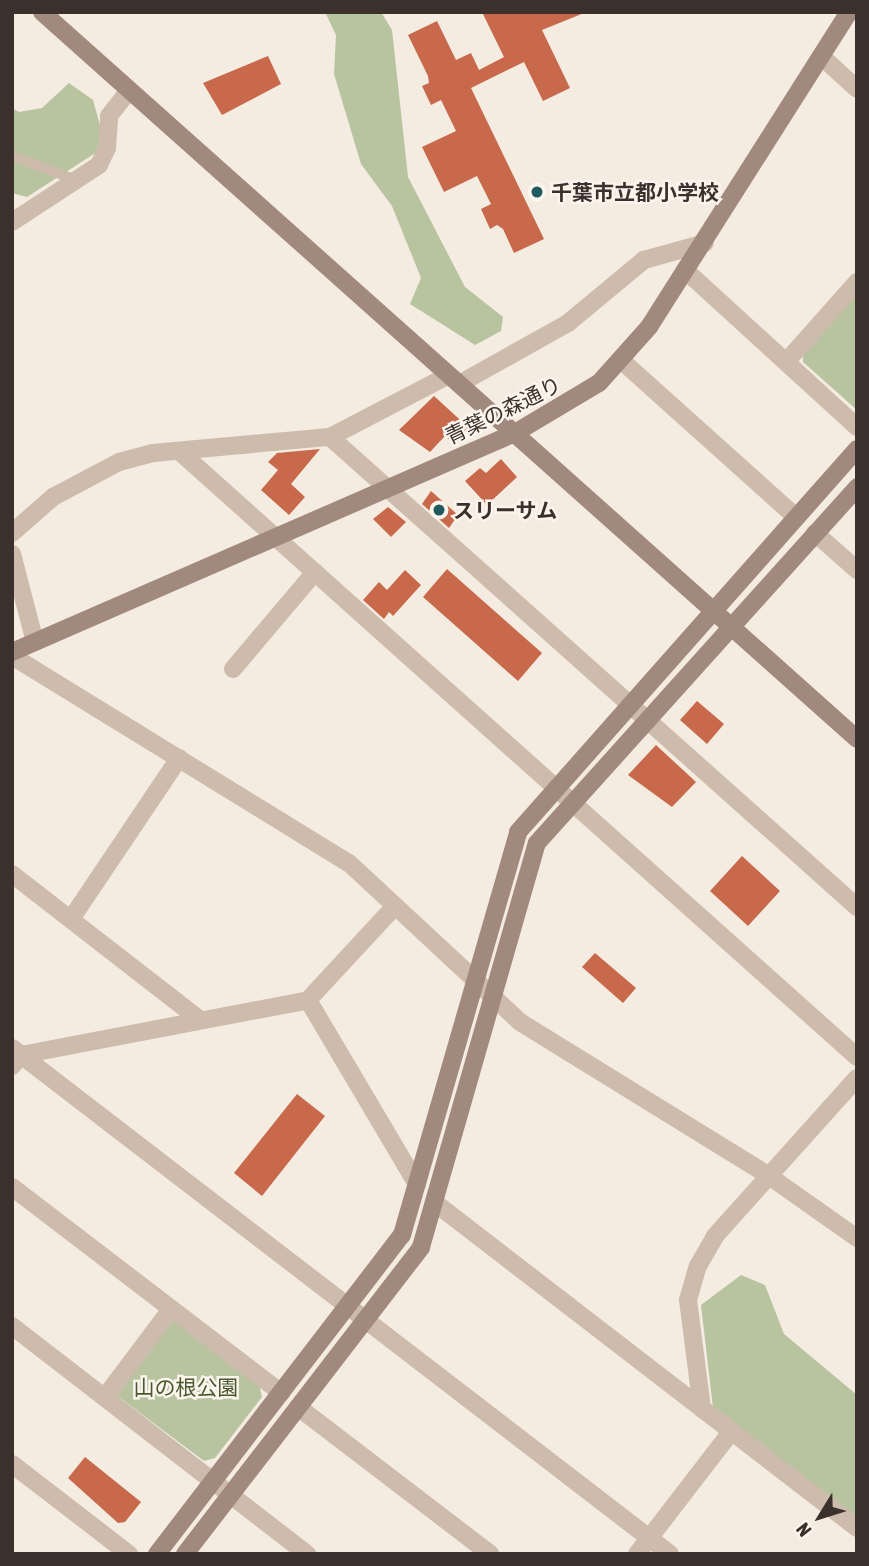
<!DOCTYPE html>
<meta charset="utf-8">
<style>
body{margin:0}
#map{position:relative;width:869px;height:1566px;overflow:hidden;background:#f4ebe1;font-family:"Asap Condensed","Noto Sans JP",sans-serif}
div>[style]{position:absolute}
.green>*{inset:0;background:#b8c4a0}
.building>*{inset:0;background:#c8694b}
.lane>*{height:10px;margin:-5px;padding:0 5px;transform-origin:5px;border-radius:5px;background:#cdbbac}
.street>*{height:18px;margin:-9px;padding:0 9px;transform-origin:9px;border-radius:9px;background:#cdbbac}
.secondary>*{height:18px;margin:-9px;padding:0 9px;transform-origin:9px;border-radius:9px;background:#a18a7d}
.dots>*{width:19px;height:19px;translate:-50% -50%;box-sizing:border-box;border:4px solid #fbf5ee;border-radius:50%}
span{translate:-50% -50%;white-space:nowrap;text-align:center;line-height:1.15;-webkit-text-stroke:5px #fbf5ee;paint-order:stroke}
.poi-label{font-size:21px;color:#3b302b;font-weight:700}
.left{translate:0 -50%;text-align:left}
.street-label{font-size:21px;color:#3b302b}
.park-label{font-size:21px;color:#4a5a2e}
.frame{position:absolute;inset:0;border:14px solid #3b302b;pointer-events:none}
.north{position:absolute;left:785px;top:1482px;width:70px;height:70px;-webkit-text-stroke:5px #fbf5ee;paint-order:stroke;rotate:232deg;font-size:19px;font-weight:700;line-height:28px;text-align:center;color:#3b302b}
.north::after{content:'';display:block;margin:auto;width:24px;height:32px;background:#3b302b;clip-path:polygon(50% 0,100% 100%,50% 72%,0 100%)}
</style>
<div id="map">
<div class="green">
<i style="clip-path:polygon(325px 12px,381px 12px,392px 30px,408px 177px,465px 287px,503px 317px,501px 331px,475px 345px,410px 304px,421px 278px,392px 206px,361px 164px,334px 74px,336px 35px)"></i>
<i style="clip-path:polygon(69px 83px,93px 100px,101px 129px,97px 152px,27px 197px,12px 193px,12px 108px,19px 112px,42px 108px)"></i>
<i style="clip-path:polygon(857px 286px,857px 410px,803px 362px,803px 346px)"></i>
<i style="clip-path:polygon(741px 1275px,765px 1285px,784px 1334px,857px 1395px,857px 1519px,713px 1408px,701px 1305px)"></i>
<i style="clip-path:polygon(177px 1318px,259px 1383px,262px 1397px,215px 1458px,204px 1461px,116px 1395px,169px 1319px)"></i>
</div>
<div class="building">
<i style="clip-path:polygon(482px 12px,584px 13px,542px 30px,570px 88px,543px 101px,524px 62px,471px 88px,544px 239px,514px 253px,503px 229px,497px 225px,490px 229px,481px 209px,491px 204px,477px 176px,444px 192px,422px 147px,456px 131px,441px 100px,431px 105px,422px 86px,429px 83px,428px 76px,408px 35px,437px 21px,456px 60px,471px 53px,479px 70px,504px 57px)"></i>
<i style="clip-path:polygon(268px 56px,281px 84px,222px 115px,203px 83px)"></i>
<i style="clip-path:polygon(434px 396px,469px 428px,454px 444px,445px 436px,430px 452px,399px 430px)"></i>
<i style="clip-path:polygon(320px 449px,291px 484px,305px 497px,289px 515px,261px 490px,278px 470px,268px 462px,277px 453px)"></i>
<i style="clip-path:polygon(501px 459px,517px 477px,487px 505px,465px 481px,480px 468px,486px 473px)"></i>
<i style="clip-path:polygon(431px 491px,458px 515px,449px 528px,422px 504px)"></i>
<i style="clip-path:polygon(388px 507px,406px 522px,391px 537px,373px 519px)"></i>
<i style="clip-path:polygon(447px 569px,542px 653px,518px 681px,423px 597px)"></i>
<i style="clip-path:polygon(405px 570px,421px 585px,393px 616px,389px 612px,384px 619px,363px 600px,379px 582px,387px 590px)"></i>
<i style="clip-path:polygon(697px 701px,724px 724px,707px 744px,680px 720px)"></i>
<i style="clip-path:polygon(656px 745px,696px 782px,672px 807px,628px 775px)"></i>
<i style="clip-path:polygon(742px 856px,780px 891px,748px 926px,710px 891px)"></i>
<i style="clip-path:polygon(595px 953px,636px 988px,623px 1003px,582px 967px)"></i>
<i style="clip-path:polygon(297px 1094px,325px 1116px,262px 1196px,234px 1173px)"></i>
<i style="clip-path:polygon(85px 1457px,141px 1502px,125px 1522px,118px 1523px,68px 1478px)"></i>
</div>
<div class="lane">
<i style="left:12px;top:156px;width:72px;rotate:20.5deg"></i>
</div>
<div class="street">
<i style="left:822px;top:57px;width:47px;rotate:42.4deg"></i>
<i style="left:12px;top:222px;width:104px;rotate:-33.2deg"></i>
<i style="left:99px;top:165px;width:19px;rotate:-65deg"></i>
<i style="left:107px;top:148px;width:32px;rotate:-86deg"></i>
<i style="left:109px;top:116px;width:33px;rotate:-52deg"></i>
<i style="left:685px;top:270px;width:233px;rotate:42.4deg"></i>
<i style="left:622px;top:361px;width:234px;rotate:41.9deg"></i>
<i style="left:786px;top:362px;width:107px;rotate:-48.4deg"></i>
<i style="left:459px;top:384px;width:125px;rotate:-29.2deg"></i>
<i style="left:568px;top:323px;width:99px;rotate:-39.7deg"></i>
<i style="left:644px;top:260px;width:63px;rotate:-15.6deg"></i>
<i style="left:330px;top:437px;width:706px;rotate:41.73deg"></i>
<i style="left:179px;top:451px;width:909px;rotate:41.79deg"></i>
<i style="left:12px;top:533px;width:55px;rotate:-41.3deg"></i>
<i style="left:53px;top:497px;width:75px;rotate:-27.9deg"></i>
<i style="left:119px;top:462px;width:35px;rotate:-15deg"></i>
<i style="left:153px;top:453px;width:178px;rotate:-5.2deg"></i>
<i style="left:330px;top:437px;width:134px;rotate:-27.5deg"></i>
<i style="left:815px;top:533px;width:56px;rotate:41.4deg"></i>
<i style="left:12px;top:554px;width:91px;rotate:75.4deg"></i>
<i style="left:12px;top:656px;width:395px;rotate:31.6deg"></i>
<i style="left:349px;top:863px;width:233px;rotate:42.9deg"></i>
<i style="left:520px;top:1022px;width:293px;rotate:31.7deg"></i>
<i style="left:769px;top:1176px;width:108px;rotate:35.2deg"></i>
<i style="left:233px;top:669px;width:127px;rotate:-49.8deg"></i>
<i style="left:12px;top:874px;width:238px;rotate:37.8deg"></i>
<i style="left:71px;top:919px;width:194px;rotate:-56.1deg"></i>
<i style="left:308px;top:1000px;width:214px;rotate:59.4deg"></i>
<i style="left:12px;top:1048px;width:830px;rotate:37.56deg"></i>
<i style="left:12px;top:1066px;width:14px;rotate:-51deg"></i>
<i style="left:21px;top:1055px;width:292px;rotate:-10.8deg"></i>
<i style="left:308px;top:1000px;width:128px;rotate:-47.2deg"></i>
<i style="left:12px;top:1187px;width:339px;rotate:37.4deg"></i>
<i style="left:434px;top:1202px;width:534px;rotate:37.62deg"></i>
<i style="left:12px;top:1326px;width:373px;rotate:37.7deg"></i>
<i style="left:105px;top:1397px;width:110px;rotate:-53.1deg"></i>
<i style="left:298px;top:1407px;width:242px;rotate:37.4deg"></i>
<i style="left:702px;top:1409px;width:110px;rotate:-97.3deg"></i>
<i style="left:688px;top:1300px;width:35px;rotate:-74deg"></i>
<i style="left:698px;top:1266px;width:34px;rotate:-60deg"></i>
<i style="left:715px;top:1236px;width:212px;rotate:-48.1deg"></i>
<i style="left:12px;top:1464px;width:148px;rotate:37.6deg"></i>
<i style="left:637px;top:1554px;width:154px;rotate:-52.4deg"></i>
</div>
<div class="secondary">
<i style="left:42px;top:12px;width:1092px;rotate:41.73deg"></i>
<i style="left:12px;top:652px;width:549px;rotate:-23.53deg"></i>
<i style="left:515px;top:433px;width:98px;rotate:-30.8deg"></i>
<i style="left:599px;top:383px;width:75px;rotate:-48.2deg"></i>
<i style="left:649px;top:327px;width:373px;rotate:-57.6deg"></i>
<i style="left:157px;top:1554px;width:402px;rotate:-52.5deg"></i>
<i style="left:402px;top:1235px;width:419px;rotate:-73.9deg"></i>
<i style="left:518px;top:832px;width:511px;rotate:-48.49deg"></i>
<i style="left:185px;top:1554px;width:387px;rotate:-52.4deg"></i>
<i style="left:421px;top:1247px;width:420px;rotate:-74deg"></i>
<i style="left:537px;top:843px;width:479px;rotate:-48deg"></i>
</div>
<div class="dots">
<i style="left:537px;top:192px;background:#1f5a5e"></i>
<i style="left:439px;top:510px;background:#1f5a5e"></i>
</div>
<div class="poi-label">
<span class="left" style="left:551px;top:192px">千葉市立都小学校</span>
<span class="left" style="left:453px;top:510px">スリーサム</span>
</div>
<div class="street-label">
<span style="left:503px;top:410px;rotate:-26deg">青葉の森通り</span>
</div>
<div class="park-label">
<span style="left:186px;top:1387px">山の根公園</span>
</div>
<div class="frame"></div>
<div class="north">N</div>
</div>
